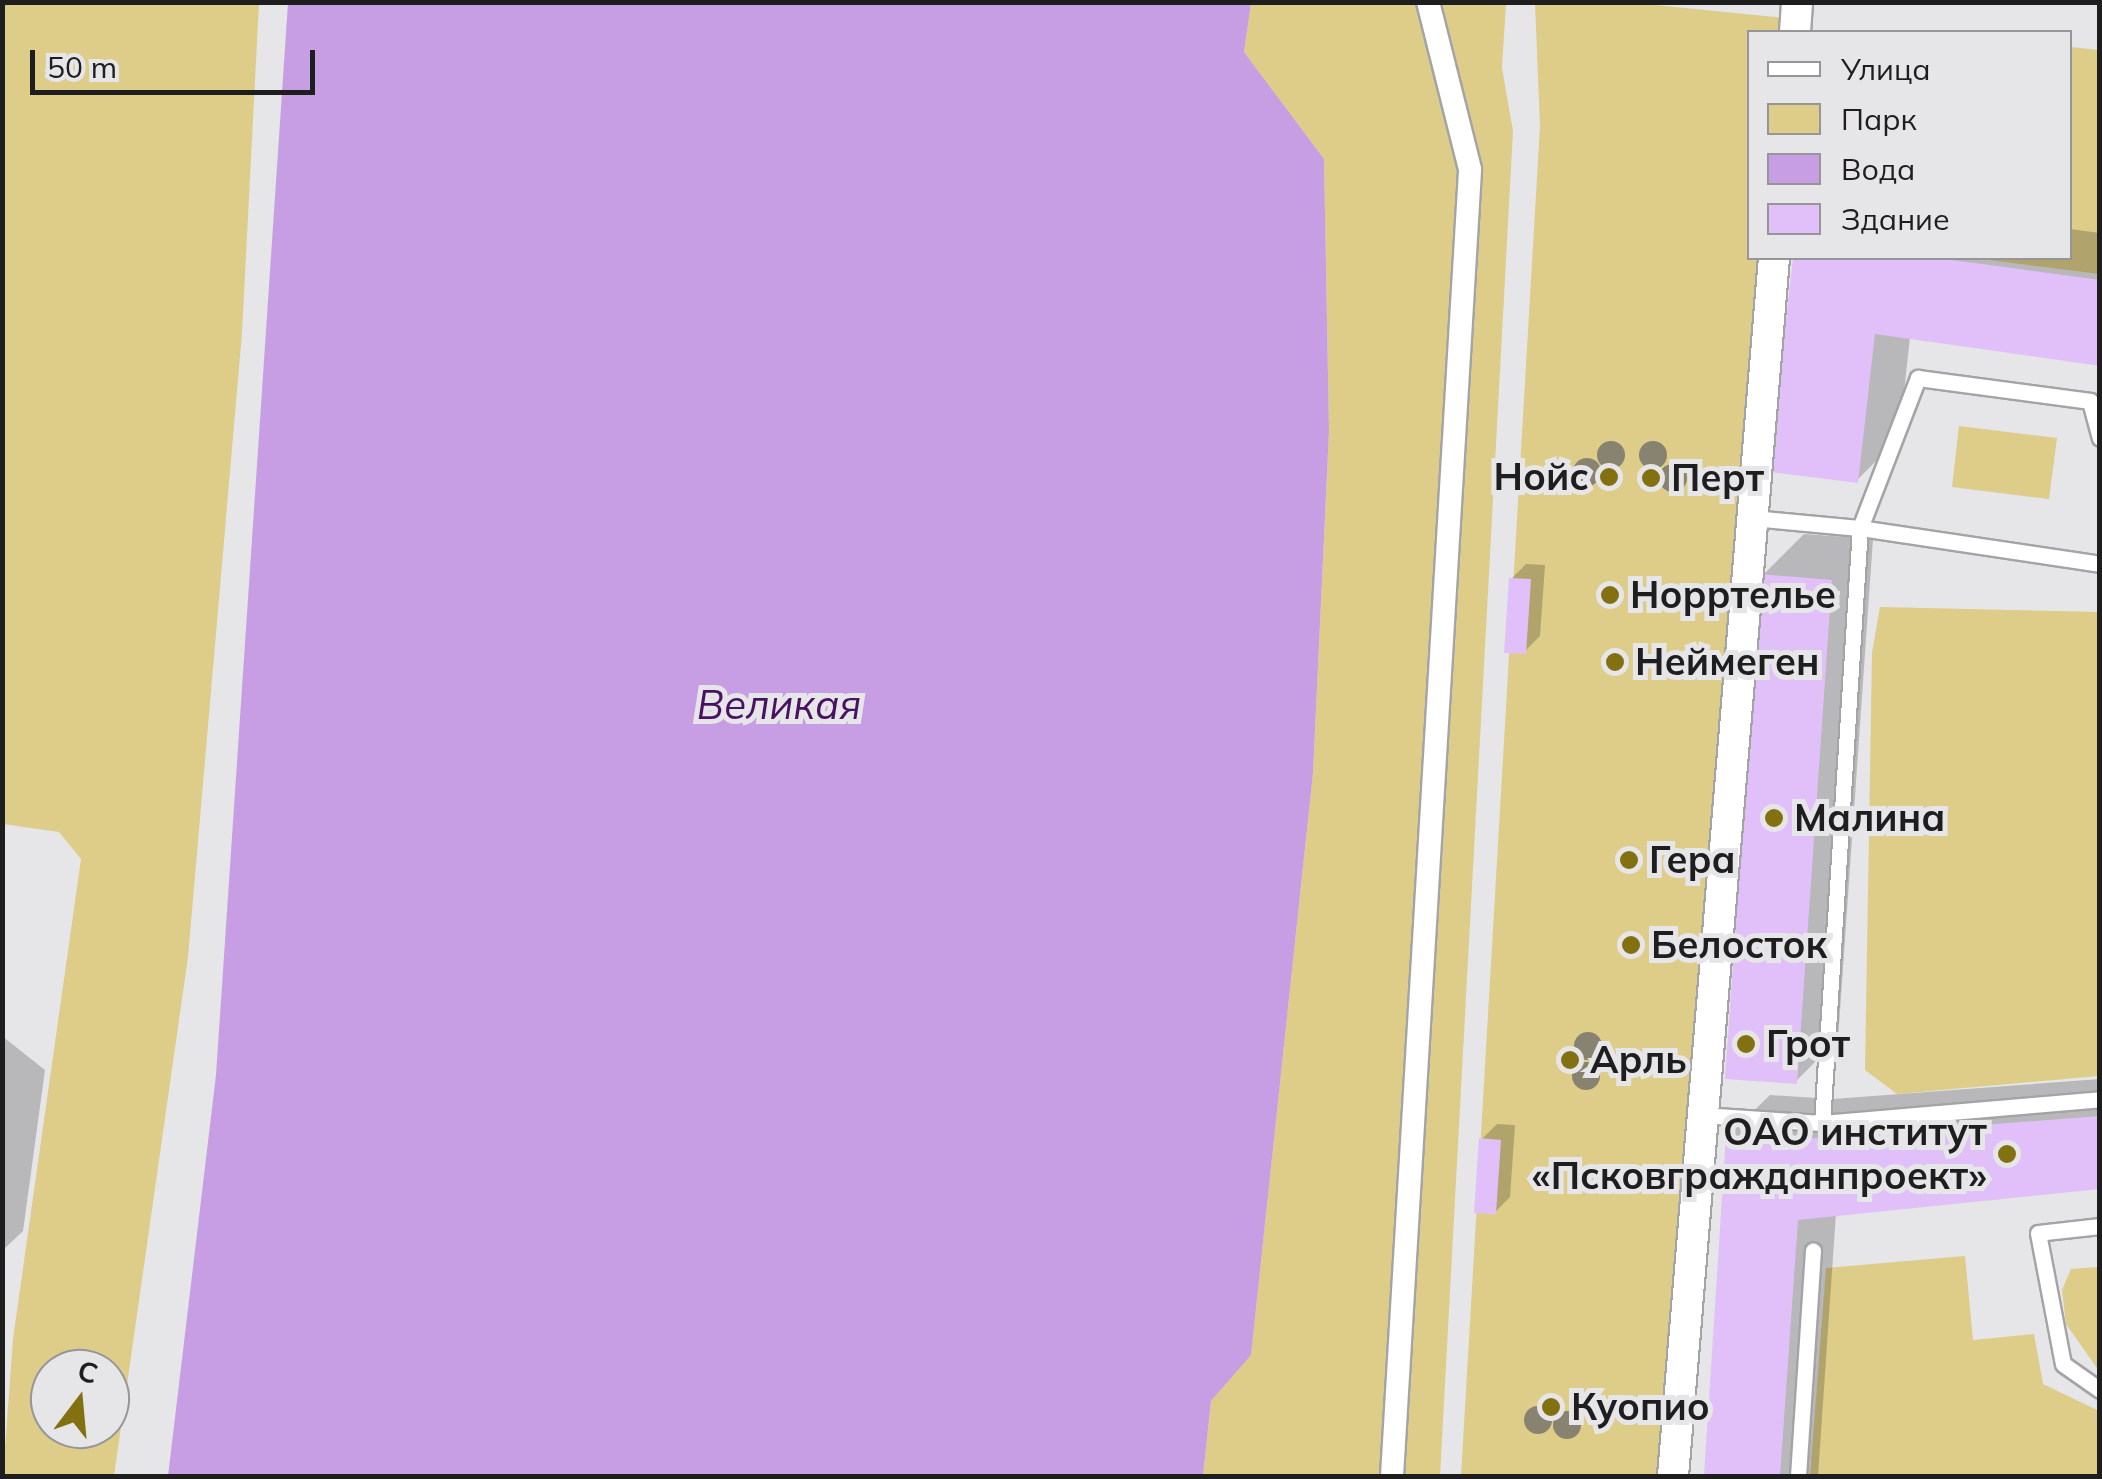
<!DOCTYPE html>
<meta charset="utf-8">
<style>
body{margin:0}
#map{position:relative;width:2102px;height:1479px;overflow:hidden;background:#e6e5e8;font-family:Mulish,sans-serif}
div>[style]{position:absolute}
.green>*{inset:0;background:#ddcd88}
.water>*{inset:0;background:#c79ee3}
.shadow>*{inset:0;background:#0003}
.building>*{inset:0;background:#e1c0f9}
.roads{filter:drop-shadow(2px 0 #a4a3a6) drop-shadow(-2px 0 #a4a3a6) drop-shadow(0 2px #a4a3a6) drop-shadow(0 -2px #a4a3a6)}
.service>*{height:15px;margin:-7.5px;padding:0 7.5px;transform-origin:7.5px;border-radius:7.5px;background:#fff}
.pedestrian>*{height:22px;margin:-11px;padding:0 11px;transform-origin:11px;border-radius:11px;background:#fff}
.minor>*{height:30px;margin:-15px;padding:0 15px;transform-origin:15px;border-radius:15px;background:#fff}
.trees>*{width:28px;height:28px;margin:-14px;border-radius:50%;background:#878370}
.dots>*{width:28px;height:28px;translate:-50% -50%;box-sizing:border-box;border:5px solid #e6e5e8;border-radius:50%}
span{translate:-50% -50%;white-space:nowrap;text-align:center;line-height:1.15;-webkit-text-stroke:10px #e6e5e8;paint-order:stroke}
.poi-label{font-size:38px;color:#1f1e1f;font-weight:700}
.right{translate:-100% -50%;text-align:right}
.left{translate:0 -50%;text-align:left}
.water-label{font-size:40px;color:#481263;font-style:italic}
.frame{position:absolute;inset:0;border:5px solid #1f1e1f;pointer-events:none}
.legend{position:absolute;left:1747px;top:30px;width:325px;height:230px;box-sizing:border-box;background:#e6e5e8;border:2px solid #969598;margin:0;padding:12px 18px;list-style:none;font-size:30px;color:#1f1e1f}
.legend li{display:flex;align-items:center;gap:20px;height:50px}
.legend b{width:50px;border:2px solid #969598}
.north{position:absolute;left:30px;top:1349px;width:100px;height:100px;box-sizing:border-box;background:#e6e5e8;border:2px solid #969598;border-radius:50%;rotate:16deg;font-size:28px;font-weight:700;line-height:40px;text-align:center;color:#1f1e1f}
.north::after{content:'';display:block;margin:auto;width:35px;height:45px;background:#837111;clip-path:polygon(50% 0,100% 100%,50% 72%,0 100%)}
.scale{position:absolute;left:30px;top:50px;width:285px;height:45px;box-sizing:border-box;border:5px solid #1f1e1f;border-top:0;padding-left:12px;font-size:30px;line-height:35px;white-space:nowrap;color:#1f1e1f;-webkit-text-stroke:8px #e6e5e8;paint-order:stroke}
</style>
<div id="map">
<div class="green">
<i style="clip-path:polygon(evenodd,3px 2px,259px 3px,242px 333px,188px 957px,114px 1476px,3px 1476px,13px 1339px,81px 859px,59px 832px,3px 824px,3px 2px,50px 1369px,110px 1369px,110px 1429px,50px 1429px,50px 1369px)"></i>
<i style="clip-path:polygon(1251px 3px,1506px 3px,1502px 68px,1513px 131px,1440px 1476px,1203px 1476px,1211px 1401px,1251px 1354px,1313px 773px,1329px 431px,1324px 159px,1244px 52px)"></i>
<i style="clip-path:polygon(1535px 3px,1635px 3px,1786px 18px,1785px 32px,1750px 32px,1750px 258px,1766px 258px,1662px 1476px,1461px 1476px,1540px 126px)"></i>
<i style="clip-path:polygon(2070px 47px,2099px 50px,2099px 274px,1974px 258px,2070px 258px)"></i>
<i style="clip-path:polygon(1959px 426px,2057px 438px,2049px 499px,1952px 487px)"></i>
<i style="clip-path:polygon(1880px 607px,2099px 612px,2099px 1076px,1897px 1094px,1865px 1070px,1872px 653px)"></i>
<i style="clip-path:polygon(1965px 1256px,1973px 1340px,2034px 1334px,2043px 1384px,2099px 1411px,2099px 1476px,1810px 1476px,1826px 1268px)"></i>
<i style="clip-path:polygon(2099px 1267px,2100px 1267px,2099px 1371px,2066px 1324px,2062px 1290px,2071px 1269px)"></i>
</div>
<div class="water">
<i style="clip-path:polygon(288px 3px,1251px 3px,1244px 52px,1324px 159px,1329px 431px,1313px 773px,1251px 1355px,1211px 1401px,1203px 1476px,168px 1476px,216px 1075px)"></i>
</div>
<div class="shadow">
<i style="clip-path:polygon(2070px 229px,2100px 233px,2100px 363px,1910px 337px,1899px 438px,1857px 480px,1772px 470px,1795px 258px,2070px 258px)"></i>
<i style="clip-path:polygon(1804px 534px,1873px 539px,1838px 1039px,1796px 1081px,1763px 575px)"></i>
<i style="clip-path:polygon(1526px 564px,1545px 565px,1540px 636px,1525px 651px,1511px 579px)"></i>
<i style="clip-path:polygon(2px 1036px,45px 1070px,23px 1231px,2px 1251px)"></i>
<i style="clip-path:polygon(2100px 1079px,2100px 1187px,1836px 1213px,1818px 1476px,1707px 1476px,1728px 1136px,1770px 1095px,1833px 1099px)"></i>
<i style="clip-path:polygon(1497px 1124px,1515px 1125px,1510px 1197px,1495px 1212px,1482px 1139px)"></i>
</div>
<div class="building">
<i style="clip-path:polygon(1793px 258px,1937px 258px,2100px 280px,2100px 366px,1875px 334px,1858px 483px,1769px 472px)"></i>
<i style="clip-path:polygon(1760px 574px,1832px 580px,1797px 1084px,1725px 1079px)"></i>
<i style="clip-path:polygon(1509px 578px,1531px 579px,1526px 654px,1504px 653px)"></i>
<i style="clip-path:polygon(2100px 1116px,2100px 1189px,1798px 1220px,1780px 1476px,1704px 1476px,1726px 1135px,1790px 1140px)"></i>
<i style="clip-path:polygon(1479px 1138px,1501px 1140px,1496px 1214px,1474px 1213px)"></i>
</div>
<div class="roads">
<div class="service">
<i style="left:1752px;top:518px;width:108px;rotate:5.3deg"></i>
<i style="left:1860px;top:528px;width:161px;rotate:-68.9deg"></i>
<i style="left:1918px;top:378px;width:174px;rotate:7.6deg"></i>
<i style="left:2090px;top:401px;width:38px;rotate:75deg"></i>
<i style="left:1702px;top:1115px;width:120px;rotate:3.8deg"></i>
<i style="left:1822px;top:1123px;width:279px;rotate:-4.9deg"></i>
<i style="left:1822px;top:1123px;width:596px;rotate:-86.35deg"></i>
<i style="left:1860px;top:528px;width:243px;rotate:8.5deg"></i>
<i style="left:2100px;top:1226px;width:62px;rotate:173.6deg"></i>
<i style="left:2038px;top:1233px;width:133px;rotate:79.2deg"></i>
<i style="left:2063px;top:1364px;width:45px;rotate:35.1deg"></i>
<i style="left:1798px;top:1476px;width:226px;rotate:-86.2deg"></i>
</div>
<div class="pedestrian">
<i style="left:1392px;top:1476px;width:1309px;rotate:-86.58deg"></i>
<i style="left:1470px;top:169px;width:172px;rotate:-104.1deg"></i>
</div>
<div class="minor">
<i style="left:1795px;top:32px;width:30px;rotate:-86deg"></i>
<i style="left:1673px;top:1476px;width:1222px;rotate:-85.26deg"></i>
</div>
</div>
<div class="trees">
<i style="left:1611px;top:455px"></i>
<i style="left:1653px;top:455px"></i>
<i style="left:1587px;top:472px"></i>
<i style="left:1673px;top:478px"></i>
<i style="left:1588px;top:1046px"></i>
<i style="left:1586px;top:1076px"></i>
<i style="left:1538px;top:1420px"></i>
<i style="left:1567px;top:1425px"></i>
</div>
<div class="dots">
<i style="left:1609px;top:477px;background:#837111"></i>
<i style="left:1651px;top:478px;background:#837111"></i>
<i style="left:1610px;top:595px;background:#837111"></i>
<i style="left:1615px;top:662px;background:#837111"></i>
<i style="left:1774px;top:818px;background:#837111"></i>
<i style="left:1629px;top:860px;background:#837111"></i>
<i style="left:1631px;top:945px;background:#837111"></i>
<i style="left:1746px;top:1044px;background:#837111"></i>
<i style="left:1570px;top:1060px;background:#837111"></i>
<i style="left:2007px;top:1154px;background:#837111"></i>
<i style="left:1551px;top:1407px;background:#837111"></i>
</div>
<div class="poi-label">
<span class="right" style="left:1589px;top:477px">Нойс</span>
<span class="left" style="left:1671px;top:478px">Перт</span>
<span class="left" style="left:1630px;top:595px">Норртелье</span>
<span class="left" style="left:1635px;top:662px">Неймеген</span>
<span class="left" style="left:1794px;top:818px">Малина</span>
<span class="left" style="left:1649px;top:860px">Гера</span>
<span class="left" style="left:1651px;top:945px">Белосток</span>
<span class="left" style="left:1766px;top:1044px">Грот</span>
<span class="left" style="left:1590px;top:1060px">Арль</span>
<span class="right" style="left:1987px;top:1154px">ОАО институт<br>«Псковгражданпроект»</span>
<span class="left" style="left:1571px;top:1407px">Куопио</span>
</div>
<div class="water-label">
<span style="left:779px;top:704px">Великая</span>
</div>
<div class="frame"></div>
<ul class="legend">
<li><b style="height:12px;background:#fff"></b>Улица</li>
<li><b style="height:28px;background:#ddcd88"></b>Парк</li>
<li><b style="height:28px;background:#c79ee3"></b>Вода</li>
<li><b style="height:28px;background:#e1c0f9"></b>Здание</li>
</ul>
<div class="north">С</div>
<div class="scale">50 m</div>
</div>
